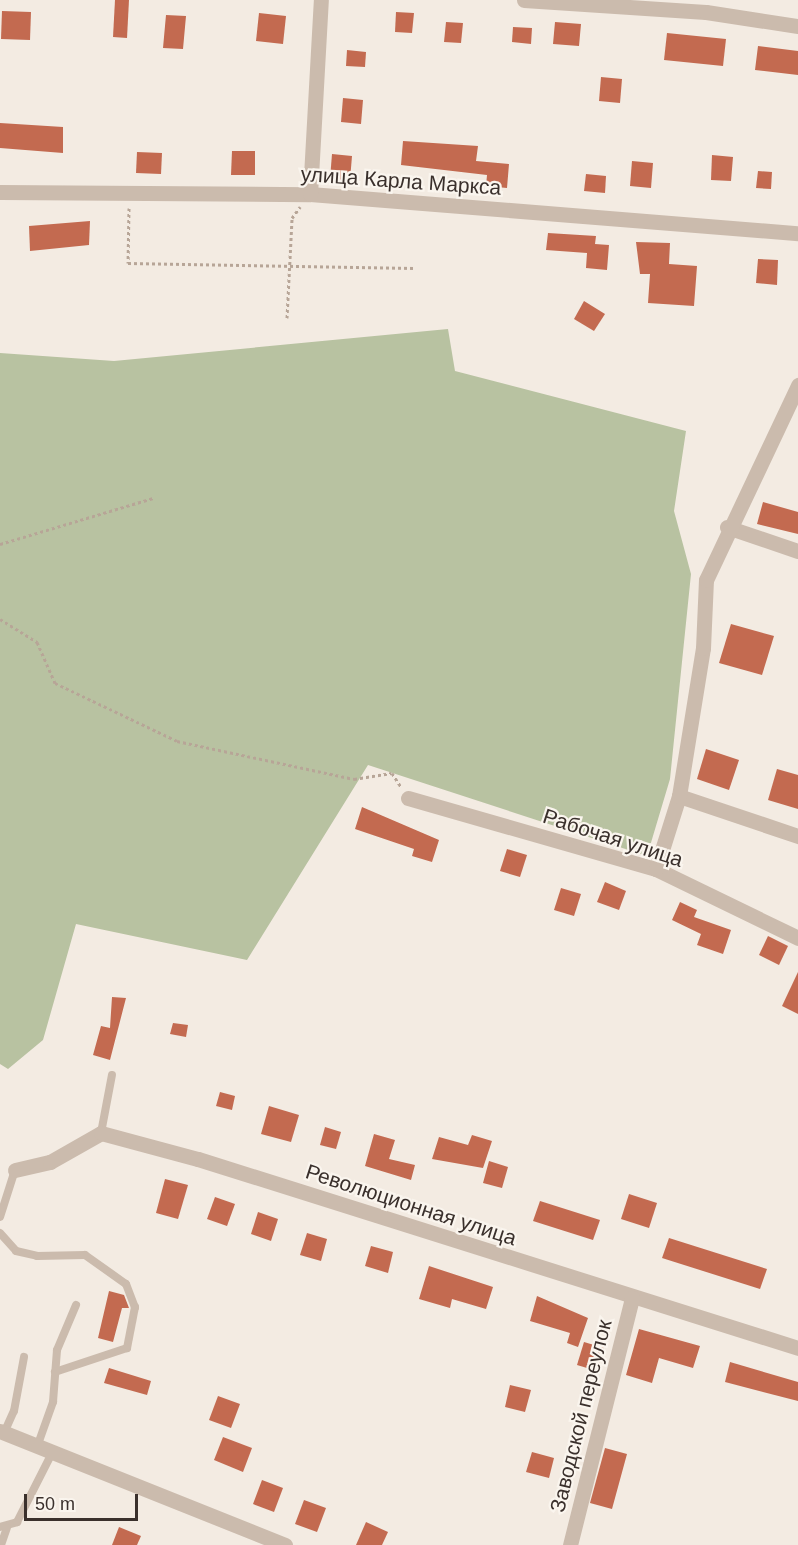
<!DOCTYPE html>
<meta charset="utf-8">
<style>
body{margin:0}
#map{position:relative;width:798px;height:1545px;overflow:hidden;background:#f3ebe2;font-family:Arial,sans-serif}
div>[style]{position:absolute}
.green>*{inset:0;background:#b8c2a1}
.building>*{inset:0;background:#c36a50}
.path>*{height:3px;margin-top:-1.5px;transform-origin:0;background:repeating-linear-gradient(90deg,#b7a597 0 3px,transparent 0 6px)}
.service>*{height:8px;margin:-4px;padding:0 4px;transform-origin:4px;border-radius:4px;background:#cbbbad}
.minor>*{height:15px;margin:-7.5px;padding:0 7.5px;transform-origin:7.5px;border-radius:7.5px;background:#cbbbad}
span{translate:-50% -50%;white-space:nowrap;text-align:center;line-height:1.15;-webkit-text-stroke:4.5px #faf5ee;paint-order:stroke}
.street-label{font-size:21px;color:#3a302c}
.scale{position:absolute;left:24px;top:1494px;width:114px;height:27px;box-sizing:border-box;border:3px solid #3a302c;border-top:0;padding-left:8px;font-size:18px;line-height:21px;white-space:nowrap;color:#3a302c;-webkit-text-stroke:4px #faf5ee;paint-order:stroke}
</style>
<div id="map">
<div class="green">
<i style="clip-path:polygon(448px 329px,455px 371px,686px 431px,674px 511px,691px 574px,670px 779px,647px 856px,368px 765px,247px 960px,76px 924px,43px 1040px,8px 1069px,0 1064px,0 353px,114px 361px)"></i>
</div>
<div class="building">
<i style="clip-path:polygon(115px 0,129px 0,127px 38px,113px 37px)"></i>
<i style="clip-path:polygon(2px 11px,31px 12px,30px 40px,1px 39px)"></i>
<i style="clip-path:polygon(396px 12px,414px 13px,412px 33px,395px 32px)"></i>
<i style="clip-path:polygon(259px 13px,286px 16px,283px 44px,256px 41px)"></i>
<i style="clip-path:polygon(166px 15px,186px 16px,183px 49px,163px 48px)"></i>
<i style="clip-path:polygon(446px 22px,463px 23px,461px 43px,444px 42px)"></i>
<i style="clip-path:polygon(555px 22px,581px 24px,579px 46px,553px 44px)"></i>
<i style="clip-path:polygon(513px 27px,532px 28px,531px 44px,512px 42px)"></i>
<i style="clip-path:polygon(667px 33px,726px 39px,723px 66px,664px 60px)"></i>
<i style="clip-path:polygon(758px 46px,798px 51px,798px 75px,755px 70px)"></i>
<i style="clip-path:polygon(347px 50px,366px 52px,365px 67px,346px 66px)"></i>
<i style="clip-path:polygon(601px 77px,622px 79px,620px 103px,599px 101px)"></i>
<i style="clip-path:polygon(343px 98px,363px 100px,361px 124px,341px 122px)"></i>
<i style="clip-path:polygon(0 123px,63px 127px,63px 153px,0 148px)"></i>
<i style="clip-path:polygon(403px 141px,478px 146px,476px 161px,509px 164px,507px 188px,486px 186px,487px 175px,401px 165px)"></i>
<i style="clip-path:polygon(232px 151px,255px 151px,255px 175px,231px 175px)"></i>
<i style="clip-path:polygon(137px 152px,162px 153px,161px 174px,136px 173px)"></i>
<i style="clip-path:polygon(332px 154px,352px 156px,350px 180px,330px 179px)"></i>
<i style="clip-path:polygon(712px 155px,733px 157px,731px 181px,711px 180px)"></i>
<i style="clip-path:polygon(632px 161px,653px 163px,651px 188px,630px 186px)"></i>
<i style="clip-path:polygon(758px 171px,772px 172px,771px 189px,756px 188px)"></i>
<i style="clip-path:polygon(586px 174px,606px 176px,605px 193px,584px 191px)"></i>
<i style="clip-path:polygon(90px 221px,89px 245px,30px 251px,29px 226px)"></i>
<i style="clip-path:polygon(548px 233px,596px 236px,595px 244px,609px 245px,607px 270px,586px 268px,587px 253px,546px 250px)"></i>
<i style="clip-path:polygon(636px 242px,670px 243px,669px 264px,697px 266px,694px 306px,648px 303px,650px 274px,640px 274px)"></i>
<i style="clip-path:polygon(758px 259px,778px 260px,777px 285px,756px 283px)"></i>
<i style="clip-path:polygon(584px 301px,605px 314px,594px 331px,574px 319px)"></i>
<i style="clip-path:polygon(763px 502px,798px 512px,798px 534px,757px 524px)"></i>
<i style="clip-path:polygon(731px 624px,774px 636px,762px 675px,719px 663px)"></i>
<i style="clip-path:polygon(706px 749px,739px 760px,729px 790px,697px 779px)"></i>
<i style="clip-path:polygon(777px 769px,798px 775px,798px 809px,768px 800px)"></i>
<i style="clip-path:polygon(362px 807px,439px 840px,432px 862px,412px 856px,414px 849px,355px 829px)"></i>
<i style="clip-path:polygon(507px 849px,527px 855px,520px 877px,500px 871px)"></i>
<i style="clip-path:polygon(605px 882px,626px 891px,619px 910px,597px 902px)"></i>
<i style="clip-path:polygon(561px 888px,581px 894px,574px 916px,554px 910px)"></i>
<i style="clip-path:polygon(680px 902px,697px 910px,694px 917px,731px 930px,723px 954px,697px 945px,701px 934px,672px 920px)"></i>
<i style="clip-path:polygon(768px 936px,788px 946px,779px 965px,759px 955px)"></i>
<i style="clip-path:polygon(798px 972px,798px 1014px,782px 1006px)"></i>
<i style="clip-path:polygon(112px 997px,126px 998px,110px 1060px,93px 1055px,101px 1026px,110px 1028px)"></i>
<i style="clip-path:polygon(173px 1023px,188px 1025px,186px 1037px,170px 1034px)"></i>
<i style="clip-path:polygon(220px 1092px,235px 1096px,232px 1110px,216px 1106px)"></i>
<i style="clip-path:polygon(269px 1106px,299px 1115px,291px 1142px,261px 1134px)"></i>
<i style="clip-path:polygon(325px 1127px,341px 1132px,336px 1149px,320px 1145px)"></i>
<i style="clip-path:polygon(374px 1134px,395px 1140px,389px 1159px,415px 1165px,411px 1180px,365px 1166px)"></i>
<i style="clip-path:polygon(472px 1135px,492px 1141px,483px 1168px,432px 1159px,439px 1137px,468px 1145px)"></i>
<i style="clip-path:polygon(489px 1161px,508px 1167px,502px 1188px,483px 1183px)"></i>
<i style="clip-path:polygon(165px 1179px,188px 1185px,178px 1219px,156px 1213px)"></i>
<i style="clip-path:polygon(629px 1194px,657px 1203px,649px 1228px,621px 1219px)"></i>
<i style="clip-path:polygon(215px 1197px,235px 1204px,227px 1226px,207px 1219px)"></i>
<i style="clip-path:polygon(540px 1201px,600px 1220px,593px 1240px,533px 1221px)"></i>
<i style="clip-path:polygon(258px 1212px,278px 1219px,271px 1241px,251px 1234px)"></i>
<i style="clip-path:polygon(307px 1233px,327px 1239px,321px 1261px,300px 1255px)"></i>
<i style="clip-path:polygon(669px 1238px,767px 1269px,760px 1289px,662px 1258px)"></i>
<i style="clip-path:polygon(371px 1246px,393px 1252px,388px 1273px,365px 1266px)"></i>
<i style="clip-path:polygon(429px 1266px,493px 1287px,486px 1309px,452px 1299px,450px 1308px,419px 1299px)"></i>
<i style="clip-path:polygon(109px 1291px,124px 1295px,129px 1308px,122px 1308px,113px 1342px,98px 1338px)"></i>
<i style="clip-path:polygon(537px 1296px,588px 1318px,578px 1347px,567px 1343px,570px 1333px,530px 1321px)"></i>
<i style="clip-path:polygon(639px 1329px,700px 1346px,693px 1368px,659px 1358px,652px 1383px,626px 1375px)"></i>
<i style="clip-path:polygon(584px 1342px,604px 1348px,597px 1371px,577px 1365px)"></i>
<i style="clip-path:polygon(730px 1362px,798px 1382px,798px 1401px,725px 1382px)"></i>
<i style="clip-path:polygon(109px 1368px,151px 1381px,147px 1395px,104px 1383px)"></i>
<i style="clip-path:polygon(510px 1385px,531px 1390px,525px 1412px,505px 1407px)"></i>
<i style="clip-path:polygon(218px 1396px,240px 1404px,231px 1428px,209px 1420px)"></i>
<i style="clip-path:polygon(223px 1437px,252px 1448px,243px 1472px,214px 1460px)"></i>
<i style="clip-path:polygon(605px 1448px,627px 1454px,612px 1509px,590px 1503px)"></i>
<i style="clip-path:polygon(532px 1452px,554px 1458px,549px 1478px,526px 1472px)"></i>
<i style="clip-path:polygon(262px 1480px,283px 1488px,274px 1512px,253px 1504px)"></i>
<i style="clip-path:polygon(304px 1500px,326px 1508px,317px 1532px,295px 1524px)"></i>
<i style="clip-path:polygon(366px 1522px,388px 1532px,382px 1545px,356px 1545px)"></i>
<i style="clip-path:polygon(119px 1527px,141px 1536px,137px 1545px,112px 1545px)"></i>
</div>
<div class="path">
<i style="left:129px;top:208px;width:55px;rotate:91deg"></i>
<i style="left:128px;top:263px;width:286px;rotate:1deg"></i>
<i style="left:287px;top:318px;width:100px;rotate:-87.1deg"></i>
<i style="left:292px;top:218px;width:14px;rotate:-54deg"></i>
<i style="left:0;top:544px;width:160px;rotate:-16.7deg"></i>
<i style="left:0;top:619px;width:44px;rotate:31.9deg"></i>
<i style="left:37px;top:642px;width:45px;rotate:66.3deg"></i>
<i style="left:55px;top:683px;width:135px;rotate:25.4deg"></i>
<i style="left:177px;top:741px;width:181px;rotate:12.1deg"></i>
<i style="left:354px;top:779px;width:38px;rotate:-9deg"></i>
<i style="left:392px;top:773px;width:17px;rotate:57deg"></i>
</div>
<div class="service">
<i style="left:101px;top:1133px;width:59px;rotate:-79.3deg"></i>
<i style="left:0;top:1217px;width:49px;rotate:-72.3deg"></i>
<i style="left:0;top:1233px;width:24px;rotate:48deg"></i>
<i style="left:16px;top:1251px;width:22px;rotate:13deg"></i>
<i style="left:37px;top:1256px;width:48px;rotate:-1.2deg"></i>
<i style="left:85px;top:1255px;width:50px;rotate:35.3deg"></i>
<i style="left:126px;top:1284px;width:25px;rotate:69deg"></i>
<i style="left:135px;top:1307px;width:42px;rotate:101deg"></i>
<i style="left:127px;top:1348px;width:76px;rotate:161.6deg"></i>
<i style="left:4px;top:1433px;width:24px;rotate:-66deg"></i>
<i style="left:14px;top:1411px;width:55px;rotate:-79.5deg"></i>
<i style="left:37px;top:1447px;width:48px;rotate:-70.4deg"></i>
<i style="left:53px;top:1402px;width:52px;rotate:-85.6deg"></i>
<i style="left:57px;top:1350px;width:49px;rotate:-67.1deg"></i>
<i style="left:0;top:1527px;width:18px;rotate:-16deg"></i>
<i style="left:17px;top:1522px;width:75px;rotate:-63.1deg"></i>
<i style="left:1px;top:1545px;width:18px;rotate:-71deg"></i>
</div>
<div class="minor">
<i style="left:524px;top:0;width:182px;rotate:3.8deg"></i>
<i style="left:706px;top:12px;width:93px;rotate:8.7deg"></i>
<i style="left:0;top:192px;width:310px;rotate:0.4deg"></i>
<i style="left:310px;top:194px;width:490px;rotate:4.6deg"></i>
<i style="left:310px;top:194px;width:194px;rotate:-86.8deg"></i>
<i style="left:727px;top:527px;width:75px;rotate:18.7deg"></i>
<i style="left:679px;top:796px;width:126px;rotate:18.6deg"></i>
<i style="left:408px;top:798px;width:258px;rotate:16deg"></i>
<i style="left:656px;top:869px;width:158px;rotate:25.9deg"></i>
<i style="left:656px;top:869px;width:77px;rotate:-72.5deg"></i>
<i style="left:679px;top:796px;width:150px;rotate:-80.8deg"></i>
<i style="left:703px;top:648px;width:68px;rotate:-87.5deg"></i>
<i style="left:706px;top:580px;width:216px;rotate:-64.7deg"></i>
<i style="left:15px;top:1170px;width:36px;rotate:-13deg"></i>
<i style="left:50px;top:1162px;width:59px;rotate:-29.6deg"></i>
<i style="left:101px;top:1133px;width:100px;rotate:15deg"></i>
<i style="left:198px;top:1159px;width:629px;rotate:17.48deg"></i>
<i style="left:0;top:1431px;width:307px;rotate:21.8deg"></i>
<i style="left:570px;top:1545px;width:255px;rotate:-75.9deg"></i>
</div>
<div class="street-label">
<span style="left:401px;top:181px;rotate:4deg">улица Карла Маркса</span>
<span style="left:613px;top:838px;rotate:18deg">Рабочая улица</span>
<span style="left:411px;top:1205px;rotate:18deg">Революционная улица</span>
<span style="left:581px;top:1416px;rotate:-76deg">Заводской переулок</span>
</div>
<div class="scale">50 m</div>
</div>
